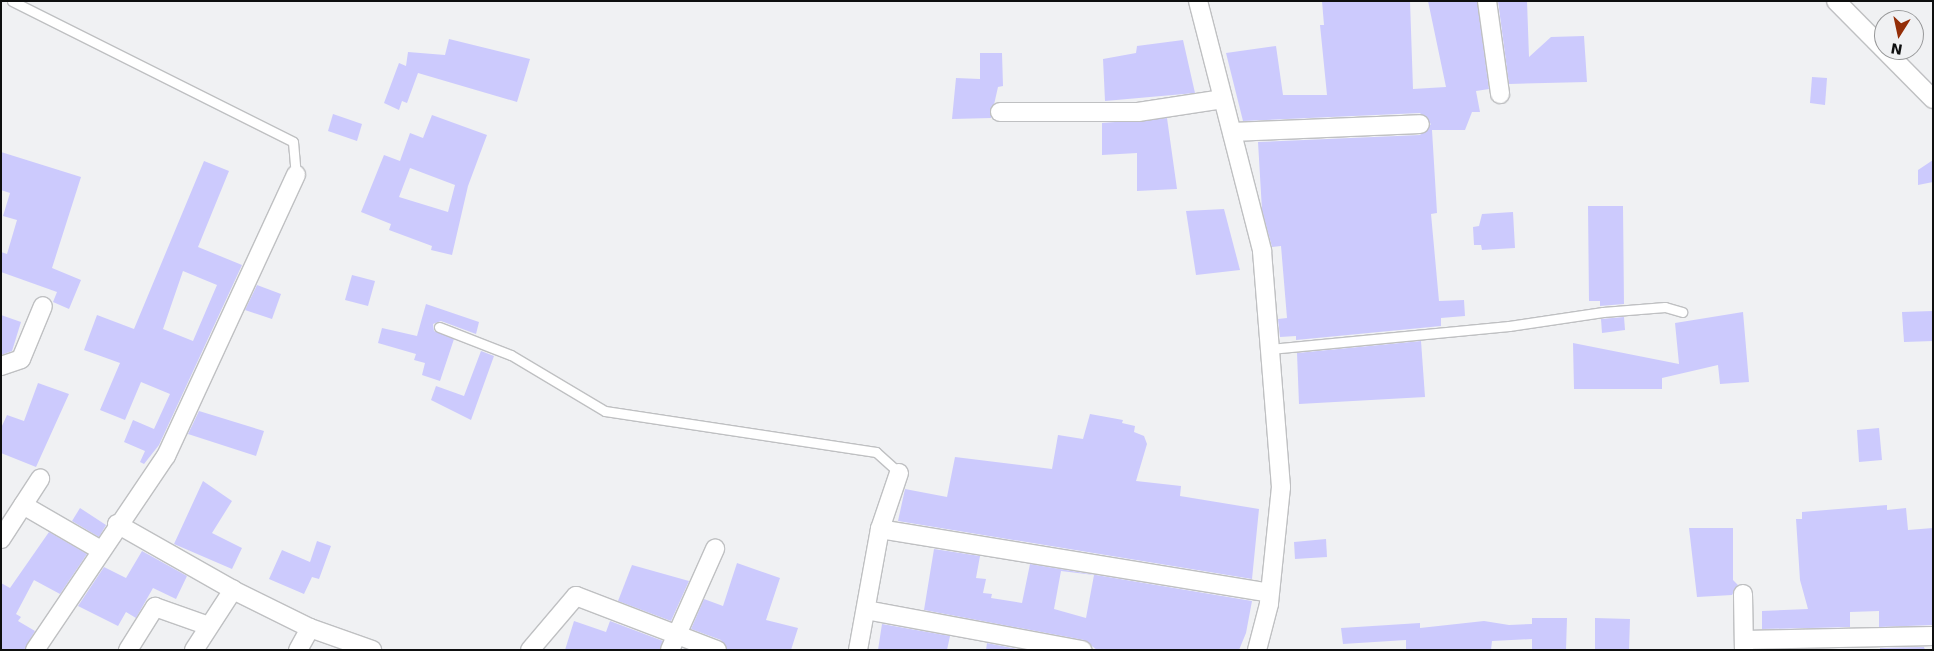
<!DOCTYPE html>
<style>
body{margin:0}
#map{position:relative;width:1934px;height:651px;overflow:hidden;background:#f0f1f3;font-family:"DejaVu Sans",sans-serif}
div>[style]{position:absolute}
.building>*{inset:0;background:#cccafd}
.roads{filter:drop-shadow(1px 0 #bfc0c2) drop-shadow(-1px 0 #bfc0c2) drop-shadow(0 1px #bfc0c2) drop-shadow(0 -1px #bfc0c2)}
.service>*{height:9px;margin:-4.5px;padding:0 4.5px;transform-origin:4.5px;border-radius:4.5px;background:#fff}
.minor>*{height:18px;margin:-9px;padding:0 9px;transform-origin:9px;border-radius:9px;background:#fff}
span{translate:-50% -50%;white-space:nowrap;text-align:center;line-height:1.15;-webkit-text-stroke:4px #f0f1f3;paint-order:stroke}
.frame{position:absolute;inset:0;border:2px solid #0e0f0f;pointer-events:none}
.north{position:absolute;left:1874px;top:10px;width:50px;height:50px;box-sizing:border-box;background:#f0f1f3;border:1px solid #969798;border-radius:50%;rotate:190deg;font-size:14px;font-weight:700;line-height:20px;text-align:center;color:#0e0f0f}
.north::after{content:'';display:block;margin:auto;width:18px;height:22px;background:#942e08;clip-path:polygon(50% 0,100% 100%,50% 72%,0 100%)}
</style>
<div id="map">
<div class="building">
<i style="clip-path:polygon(1322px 1px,1410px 1px,1413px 89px,1446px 87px,1428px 1px,1477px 1px,1489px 89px,1476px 91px,1480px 112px,1472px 112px,1465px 130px,1432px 130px,1437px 213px,1431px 214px,1439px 301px,1464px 300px,1465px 316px,1441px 318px,1441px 326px,1296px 340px,1296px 336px,1280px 337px,1278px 319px,1287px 318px,1281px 246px,1272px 247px,1262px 210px,1258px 142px,1420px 135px,1431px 124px,1420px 113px,1243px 121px,1226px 53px,1276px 46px,1283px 95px,1327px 95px,1320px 25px,1324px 25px)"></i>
<i style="clip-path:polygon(1498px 1px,1527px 1px,1529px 57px,1551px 37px,1584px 36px,1587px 82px,1509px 84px)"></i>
<i style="clip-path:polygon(449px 39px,530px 59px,517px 102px,418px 73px,407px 103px,402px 101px,399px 110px,384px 103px,399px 63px,406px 66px,408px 52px,445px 55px)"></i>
<i style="clip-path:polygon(1183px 40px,1195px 93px,1105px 101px,1103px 59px,1136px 53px,1137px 46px)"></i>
<i style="clip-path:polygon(980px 53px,1002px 53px,1003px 86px,998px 87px,991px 118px,952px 119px,956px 78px,980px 79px)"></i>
<i style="clip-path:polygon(1812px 77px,1827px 78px,1825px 105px,1810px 103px)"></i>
<i style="clip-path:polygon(333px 114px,362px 124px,357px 141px,328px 131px)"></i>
<i style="clip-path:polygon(evenodd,432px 115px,487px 135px,468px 186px,452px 255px,431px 250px,432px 246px,389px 230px,391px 224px,361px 212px,384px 155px,400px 161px,410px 133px,423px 138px,432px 115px,410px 168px,455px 185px,448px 212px,399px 197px,410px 168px)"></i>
<i style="clip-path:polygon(1167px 118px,1177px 189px,1137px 191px,1137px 153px,1102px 155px,1102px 123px)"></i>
<i style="clip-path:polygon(1px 152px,81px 177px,52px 268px,81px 280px,69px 309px,53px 302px,57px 292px,1px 272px,1px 252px,7px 254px,17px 220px,3px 216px,10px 193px,1px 190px)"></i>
<i style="clip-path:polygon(1933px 160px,1933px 182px,1918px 185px,1918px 170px)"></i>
<i style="clip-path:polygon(evenodd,204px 161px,229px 171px,198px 247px,242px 265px,159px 445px,144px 464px,140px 462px,145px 451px,124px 442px,133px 420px,154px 429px,170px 394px,141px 382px,125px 420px,100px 410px,120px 363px,84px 350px,97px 315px,134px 329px,204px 161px,183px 271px,217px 285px,193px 341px,163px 329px,183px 271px)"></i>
<i style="clip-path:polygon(1588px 206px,1623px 206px,1624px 304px,1600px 306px,1600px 301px,1589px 301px)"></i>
<i style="clip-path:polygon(1224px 209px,1240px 270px,1196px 275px,1186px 211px)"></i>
<i style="clip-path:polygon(1513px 212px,1515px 248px,1482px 250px,1481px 245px,1474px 245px,1473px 227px,1479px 226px,1482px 214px)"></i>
<i style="clip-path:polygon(352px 275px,375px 281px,368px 306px,345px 300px)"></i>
<i style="clip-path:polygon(257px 285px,281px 294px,272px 319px,245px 310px)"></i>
<i style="clip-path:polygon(426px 304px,479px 322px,476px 334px,441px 321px,433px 324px,434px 331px,454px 339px,440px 381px,422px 375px,425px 363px,414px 360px,416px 354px,378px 343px,382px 328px,417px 336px)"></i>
<i style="clip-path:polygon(1933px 311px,1933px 341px,1904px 342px,1902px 312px)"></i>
<i style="clip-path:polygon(1743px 312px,1749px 382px,1720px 384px,1718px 365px,1662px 378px,1662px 389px,1574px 389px,1573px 343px,1679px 364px,1675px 323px)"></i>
<i style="clip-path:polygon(1px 315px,21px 322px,12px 351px,1px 355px)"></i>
<i style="clip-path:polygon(1624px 317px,1625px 330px,1602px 333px,1601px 319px)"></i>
<i style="clip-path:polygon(1421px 341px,1425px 397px,1299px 404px,1297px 353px)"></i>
<i style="clip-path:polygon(481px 351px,494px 356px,471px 420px,431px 400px,436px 386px,464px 396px)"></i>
<i style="clip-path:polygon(38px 383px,69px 394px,36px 467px,1px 453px,1px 428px,7px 415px,24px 421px)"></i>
<i style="clip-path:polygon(199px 411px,264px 431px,256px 456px,188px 434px)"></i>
<i style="clip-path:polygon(1090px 414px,1123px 420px,1122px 423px,1135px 426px,1134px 432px,1144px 436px,1147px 444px,1136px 481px,1181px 486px,1180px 496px,1259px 509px,1252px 579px,898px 521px,905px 489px,947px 497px,955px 457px,1052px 469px,1058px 435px,1083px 439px)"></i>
<i style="clip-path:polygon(1879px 428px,1882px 460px,1859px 462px,1857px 430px)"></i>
<i style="clip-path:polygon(203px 481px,232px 501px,212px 533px,242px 548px,232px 569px,174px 544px)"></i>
<i style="clip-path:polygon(1887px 505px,1887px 510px,1906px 508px,1908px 530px,1933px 528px,1933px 625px,1879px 627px,1879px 611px,1850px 612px,1850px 627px,1762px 629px,1762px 611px,1808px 609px,1800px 580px,1796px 519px,1802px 519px,1802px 512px)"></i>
<i style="clip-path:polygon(80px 508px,106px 525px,99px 537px,72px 521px)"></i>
<i style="clip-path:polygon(1689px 528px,1733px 528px,1733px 580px,1738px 585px,1732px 595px,1697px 597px)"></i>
<i style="clip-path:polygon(49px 532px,87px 554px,60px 594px,34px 580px,16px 614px,21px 617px,18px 621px,35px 631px,24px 650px,1px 650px,1px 583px,10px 588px)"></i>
<i style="clip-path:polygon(1326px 539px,1327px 557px,1295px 559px,1294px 542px)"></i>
<i style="clip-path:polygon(317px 541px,331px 546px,319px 579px,312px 577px,304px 594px,269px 579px,282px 550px,310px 562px)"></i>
<i style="clip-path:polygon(evenodd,934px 549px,980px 556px,976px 578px,986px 579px,983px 593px,992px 594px,991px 598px,1022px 603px,1030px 564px,1252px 601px,1246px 633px,1239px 650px,1097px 650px,1084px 640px,924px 610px,934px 549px,1061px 571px,1094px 575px,1086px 618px,1054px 609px,1061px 571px)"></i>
<i style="clip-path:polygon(142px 551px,187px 576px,176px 599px,153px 588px,136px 618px,126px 612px,118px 626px,78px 606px,104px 567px,126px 578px)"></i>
<i style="clip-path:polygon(737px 563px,780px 578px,766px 620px,798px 628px,791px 650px,727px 650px,721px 640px,691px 629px,704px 599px,723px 606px)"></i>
<i style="clip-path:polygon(632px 565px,689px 581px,671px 621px,618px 601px)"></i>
<i style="clip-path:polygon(1532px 618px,1567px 618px,1566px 650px,1532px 650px,1532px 639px,1492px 641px,1491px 650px,1406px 650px,1406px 640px,1343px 644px,1341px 628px,1420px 623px,1420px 628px,1484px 621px,1509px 625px,1532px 624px)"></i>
<i style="clip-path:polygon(1595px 618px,1630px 619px,1629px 650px,1595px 650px)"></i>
<i style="clip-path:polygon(574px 621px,606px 632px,610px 621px,663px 641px,660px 650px,565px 650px)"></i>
<i style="clip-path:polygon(882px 624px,950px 636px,947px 650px,878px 650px)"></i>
<i style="clip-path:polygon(987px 643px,1022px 650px,986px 650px)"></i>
<i style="clip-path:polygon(1924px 647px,1925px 650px,1880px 650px,1880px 648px)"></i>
</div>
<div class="roads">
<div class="service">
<i style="left:12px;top:1px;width:314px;rotate:26.6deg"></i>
<i style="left:293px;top:142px;width:33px;rotate:85deg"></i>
<i style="left:439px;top:327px;width:77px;rotate:21.3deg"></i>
<i style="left:511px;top:355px;width:109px;rotate:30.8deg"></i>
<i style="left:605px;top:411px;width:274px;rotate:8.6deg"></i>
<i style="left:876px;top:452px;width:31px;rotate:42deg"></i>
<i style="left:1270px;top:349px;width:240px;rotate:-5.5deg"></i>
<i style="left:1509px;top:326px;width:95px;rotate:-8.5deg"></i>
<i style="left:1603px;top:312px;width:62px;rotate:-4.6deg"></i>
<i style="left:1665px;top:307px;width:18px;rotate:16deg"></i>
</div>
<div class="minor">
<i style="left:1198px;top:1px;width:258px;rotate:75.6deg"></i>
<i style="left:1262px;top:251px;width:237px;rotate:85.4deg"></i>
<i style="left:1281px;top:487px;width:118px;rotate:95.9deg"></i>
<i style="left:1269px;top:604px;width:48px;rotate:104.6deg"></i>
<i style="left:1487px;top:1px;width:94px;rotate:82deg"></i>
<i style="left:1836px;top:1px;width:138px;rotate:45.3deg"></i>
<i style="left:1000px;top:112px;width:138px"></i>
<i style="left:1138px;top:112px;width:86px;rotate:-8.7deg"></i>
<i style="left:1232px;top:132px;width:188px;rotate:-2.4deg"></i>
<i style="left:1px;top:366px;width:21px;rotate:-19deg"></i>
<i style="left:21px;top:359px;width:57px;rotate:-67.5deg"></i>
<i style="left:23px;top:505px;width:88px;rotate:30.1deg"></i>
<i style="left:117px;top:524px;width:133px;rotate:29.6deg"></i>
<i style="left:233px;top:590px;width:86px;rotate:26.3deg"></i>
<i style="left:310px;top:628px;width:66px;rotate:19.5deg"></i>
<i style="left:880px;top:529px;width:394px;rotate:9.3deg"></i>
<i style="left:1px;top:539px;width:72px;rotate:-57deg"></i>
<i style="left:1743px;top:594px;width:56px;rotate:89deg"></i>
<i style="left:866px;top:610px;width:220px;rotate:10.5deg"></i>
<i style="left:1744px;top:640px;width:189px;rotate:-1.2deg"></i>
<i style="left:35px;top:650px;width:234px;rotate:-56deg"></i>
<i style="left:166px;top:456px;width:310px;rotate:-65.2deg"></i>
<i style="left:128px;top:650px;width:51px;rotate:-57.9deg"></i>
<i style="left:155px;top:607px;width:57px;rotate:19.4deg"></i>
<i style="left:194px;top:650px;width:72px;rotate:-57deg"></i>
<i style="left:298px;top:650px;width:25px;rotate:-61deg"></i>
<i style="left:530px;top:650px;width:71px;rotate:-49.6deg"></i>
<i style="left:576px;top:596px;width:151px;rotate:21deg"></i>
<i style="left:670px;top:650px;width:111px;rotate:-66deg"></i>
<i style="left:858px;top:650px;width:123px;rotate:-79.7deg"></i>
<i style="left:880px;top:529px;width:59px;rotate:-71.3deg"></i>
</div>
</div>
<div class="frame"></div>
<div class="north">N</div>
</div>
